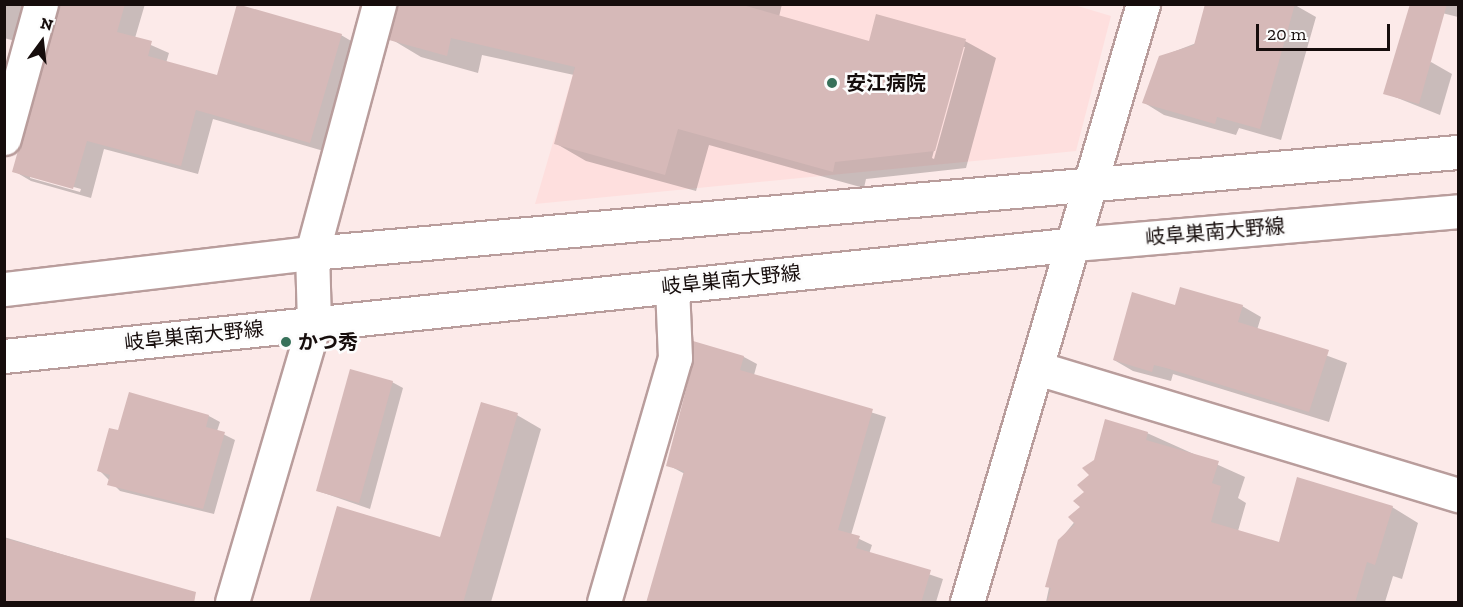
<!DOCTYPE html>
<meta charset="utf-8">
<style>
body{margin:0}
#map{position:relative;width:1463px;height:607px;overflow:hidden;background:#fceae9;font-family:"Zilla Slab","Noto Sans JP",serif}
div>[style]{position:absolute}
.built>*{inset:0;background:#fedfde}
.shadow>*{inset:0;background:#0003}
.building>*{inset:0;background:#d6b9b8}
.roads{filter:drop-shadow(2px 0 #b99d9c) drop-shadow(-2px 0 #b99d9c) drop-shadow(0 2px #b99d9c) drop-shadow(0 -2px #b99d9c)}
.street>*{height:33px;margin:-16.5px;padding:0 16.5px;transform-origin:16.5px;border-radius:16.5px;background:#fff}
.primary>*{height:33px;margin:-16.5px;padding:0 16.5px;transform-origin:16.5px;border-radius:16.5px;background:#fff}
.dots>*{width:16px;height:16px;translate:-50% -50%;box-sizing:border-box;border:3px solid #fcfcfc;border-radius:50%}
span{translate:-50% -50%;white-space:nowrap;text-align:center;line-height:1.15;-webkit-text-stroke:5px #fcfcfc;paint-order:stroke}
.poi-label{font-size:20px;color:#160d0c;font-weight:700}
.left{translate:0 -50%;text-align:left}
.street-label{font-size:20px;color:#160d0c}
.frame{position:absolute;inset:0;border:6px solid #160d0c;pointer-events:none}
.north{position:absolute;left:12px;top:12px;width:60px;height:60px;-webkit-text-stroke:4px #fcfcfc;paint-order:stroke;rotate:15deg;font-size:16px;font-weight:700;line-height:24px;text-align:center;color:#160d0c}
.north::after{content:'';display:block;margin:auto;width:21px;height:27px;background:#160d0c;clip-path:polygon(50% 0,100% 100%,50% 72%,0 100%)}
.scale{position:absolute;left:1256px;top:24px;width:134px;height:27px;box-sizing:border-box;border:3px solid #160d0c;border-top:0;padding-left:8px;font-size:18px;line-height:21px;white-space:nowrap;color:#160d0c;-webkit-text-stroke:4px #fcfcfc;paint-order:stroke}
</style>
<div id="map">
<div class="built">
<i style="clip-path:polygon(1071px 4px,1111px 16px,1076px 151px,535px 204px,593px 5px)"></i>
</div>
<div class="shadow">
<i style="clip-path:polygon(4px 4px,44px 4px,30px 45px,4px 38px)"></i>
<i style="clip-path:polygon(evenodd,59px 4px,145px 4px,135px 38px,169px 53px,166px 63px,218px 77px,341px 35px,358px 45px,327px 152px,213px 119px,198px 174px,104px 149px,91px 198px,31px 181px,14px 171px,59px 4px,30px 175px,81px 189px,80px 192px,30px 178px,30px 175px)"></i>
<i style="clip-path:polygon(evenodd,397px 4px,782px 4px,779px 17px,870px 43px,965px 41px,996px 58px,966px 168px,866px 179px,864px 188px,709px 145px,696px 191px,586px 161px,555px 143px,574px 75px,482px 55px,478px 73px,421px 57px,391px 39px,397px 4px,962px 47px,965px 47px,934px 159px,932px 158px,962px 47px)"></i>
<i style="clip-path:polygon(1426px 4px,1458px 4px,1458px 17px,1438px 12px)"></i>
<i style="clip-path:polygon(1295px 5px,1316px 17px,1281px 140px,1239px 128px,1236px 135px,1164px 115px,1143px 102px,1160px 57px)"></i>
<i style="clip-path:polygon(1431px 62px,1452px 74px,1440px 115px,1385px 93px)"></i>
<i style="clip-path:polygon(1242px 306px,1261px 317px,1257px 330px,1347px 363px,1329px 422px,1173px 374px,1171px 381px,1133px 371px,1114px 360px)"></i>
<i style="clip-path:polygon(695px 343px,744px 357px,757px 364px,754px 375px,886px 417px,851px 535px,872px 545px,869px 554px,943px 579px,936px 602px,647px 602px,685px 474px,668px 465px,694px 363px)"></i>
<i style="clip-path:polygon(392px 382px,403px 388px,370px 509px,318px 491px)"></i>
<i style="clip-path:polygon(517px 415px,541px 429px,491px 602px,421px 602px,441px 539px)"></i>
<i style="clip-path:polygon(209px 416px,220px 422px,217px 431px,235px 440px,214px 514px,120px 491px,99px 470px,119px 432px)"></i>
<i style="clip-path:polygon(1147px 433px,1245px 477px,1238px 498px,1246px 503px,1238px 531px,1280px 544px,1392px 507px,1418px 523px,1402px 579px,1393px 576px,1385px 602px,1046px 602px,1059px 541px)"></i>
<i style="clip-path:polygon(4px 537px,141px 578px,4px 602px)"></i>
</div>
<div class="building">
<i style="clip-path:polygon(59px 4px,125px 4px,117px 32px,152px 41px,148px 56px,217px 75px,237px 4px,342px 34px,310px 143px,196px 110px,181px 166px,87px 141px,73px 189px,12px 172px)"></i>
<i style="clip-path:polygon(397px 4px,739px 4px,869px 41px,876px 14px,966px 39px,935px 151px,835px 162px,833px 172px,678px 129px,665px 175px,554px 144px,575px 67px,451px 38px,447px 56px,389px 40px)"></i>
<i style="clip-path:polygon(1205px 4px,1295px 4px,1260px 129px,1217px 117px,1215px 124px,1142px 103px,1159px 56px,1194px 45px)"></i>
<i style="clip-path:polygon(1410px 4px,1447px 4px,1419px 104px,1383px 94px)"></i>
<i style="clip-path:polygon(1180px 287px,1243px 305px,1238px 322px,1329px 350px,1309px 412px,1166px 368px,1154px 365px,1152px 372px,1113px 360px,1132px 292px,1175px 305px)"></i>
<i style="clip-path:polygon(693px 341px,744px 356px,740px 370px,873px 409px,838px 530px,860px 536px,856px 548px,931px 570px,921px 603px,646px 603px,684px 471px,666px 466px,693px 363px)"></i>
<i style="clip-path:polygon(350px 369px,393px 381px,359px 503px,316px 491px)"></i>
<i style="clip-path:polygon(129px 392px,209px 415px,206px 427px,225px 432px,203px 509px,107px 485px,110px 475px,97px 471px,109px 428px,118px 430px)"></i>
<i style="clip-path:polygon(481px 402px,518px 413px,463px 603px,309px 603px,337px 506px,440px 537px)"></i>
<i style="clip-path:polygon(1105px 419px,1148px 432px,1146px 440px,1219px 461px,1212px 483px,1221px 486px,1211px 522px,1279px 542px,1297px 477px,1393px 506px,1375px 565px,1367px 562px,1355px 603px,1047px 603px,1051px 588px,1045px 587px,1058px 540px,1075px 524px,1068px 517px,1080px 507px,1073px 501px,1084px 492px,1077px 485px,1089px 475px,1082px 468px,1094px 460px)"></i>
<i style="clip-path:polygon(4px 538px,196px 592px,194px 603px,4px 603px)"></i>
</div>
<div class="roads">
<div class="street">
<i style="left:4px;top:138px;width:139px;rotate:-74.6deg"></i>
<i style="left:1037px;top:368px;width:440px;rotate:16.8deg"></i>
<i style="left:232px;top:602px;width:291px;rotate:-73.6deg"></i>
<i style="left:314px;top:323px;width:70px;rotate:-91.6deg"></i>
<i style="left:312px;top:253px;width:258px;rotate:-74.9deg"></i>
<i style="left:604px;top:602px;width:254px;rotate:-73.8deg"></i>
<i style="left:675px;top:358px;width:72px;rotate:-92.4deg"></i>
<i style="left:967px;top:602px;width:623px;rotate:-73.6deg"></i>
</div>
<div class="primary">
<i style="left:4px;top:289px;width:310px;rotate:-6.7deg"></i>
<i style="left:312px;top:253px;width:1150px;rotate:-5.04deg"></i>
<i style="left:4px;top:356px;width:1078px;rotate:-5.96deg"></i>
<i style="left:1076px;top:244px;width:383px;rotate:-4.9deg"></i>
</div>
</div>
<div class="dots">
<i style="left:832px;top:83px;background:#37715a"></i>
<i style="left:286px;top:342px;background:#37715a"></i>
</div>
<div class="poi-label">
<span class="left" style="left:846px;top:83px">安江病院</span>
<span class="left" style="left:298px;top:342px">かつ秀</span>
</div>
<div class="street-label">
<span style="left:1215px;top:232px;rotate:-5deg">岐阜巣南大野線</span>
<span style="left:731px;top:280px;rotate:-6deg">岐阜巣南大野線</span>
<span style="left:194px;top:336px;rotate:-6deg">岐阜巣南大野線</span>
</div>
<div class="frame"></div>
<div class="north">N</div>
<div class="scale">20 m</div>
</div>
